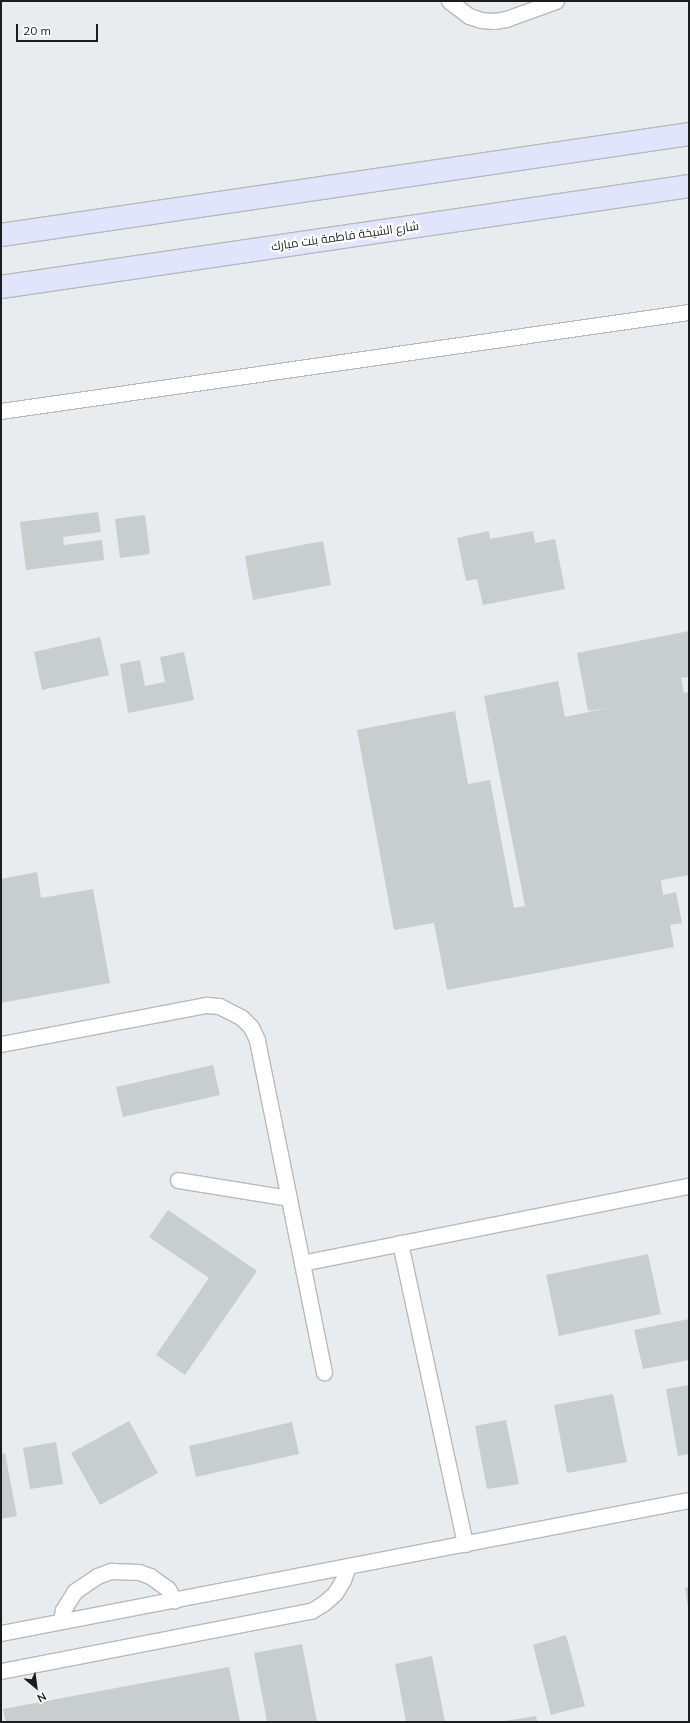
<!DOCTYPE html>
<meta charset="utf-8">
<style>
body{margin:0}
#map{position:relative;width:690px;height:1723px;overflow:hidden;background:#e8ecef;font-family:Mulish,Cairo,sans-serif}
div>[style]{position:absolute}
.building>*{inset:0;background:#c8cdce}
.roads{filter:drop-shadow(1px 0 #b6babc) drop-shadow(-1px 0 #b6babc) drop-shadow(0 1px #b6babc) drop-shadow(0 -1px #b6babc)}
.lane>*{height:15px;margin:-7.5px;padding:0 7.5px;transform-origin:7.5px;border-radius:7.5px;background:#fff}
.secondary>*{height:22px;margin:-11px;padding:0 11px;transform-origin:11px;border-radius:11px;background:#e0e5fc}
span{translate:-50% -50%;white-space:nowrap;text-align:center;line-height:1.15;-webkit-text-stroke:4px #fff;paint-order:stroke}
.street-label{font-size:12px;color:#1b1c1d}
.frame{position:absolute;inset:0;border:2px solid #1b1c1d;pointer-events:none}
.north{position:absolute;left:16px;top:1667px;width:40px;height:40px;-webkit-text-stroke:3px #fff;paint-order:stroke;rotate:151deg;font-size:11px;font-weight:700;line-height:16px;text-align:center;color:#1b1c1d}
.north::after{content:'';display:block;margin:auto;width:14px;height:18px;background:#1b1c1d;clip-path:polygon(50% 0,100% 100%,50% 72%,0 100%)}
.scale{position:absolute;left:16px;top:24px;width:82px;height:18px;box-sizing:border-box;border:2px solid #1b1c1d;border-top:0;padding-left:5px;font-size:12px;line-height:14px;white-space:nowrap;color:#1b1c1d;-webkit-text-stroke:3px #fff;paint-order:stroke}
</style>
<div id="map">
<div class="building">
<i style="clip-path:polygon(98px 512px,101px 532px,63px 537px,64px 545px,102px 540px,104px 560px,26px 570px,20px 522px)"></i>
<i style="clip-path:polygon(145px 515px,150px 554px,120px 558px,115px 519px)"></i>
<i style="clip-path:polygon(489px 531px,490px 539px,533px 531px,535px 543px,555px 539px,565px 589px,483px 605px,477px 579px,466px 581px,457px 538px)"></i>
<i style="clip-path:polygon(323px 541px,331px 585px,253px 600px,245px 556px)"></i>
<i style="clip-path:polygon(689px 631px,689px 677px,681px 678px,684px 693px,689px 692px,689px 875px,661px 880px,663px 895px,676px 892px,682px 923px,670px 925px,674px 947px,447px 990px,434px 923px,394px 930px,357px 730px,455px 711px,468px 784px,490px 780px,514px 908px,525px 906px,484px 696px,558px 681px,565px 717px,612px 707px,588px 711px,577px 653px)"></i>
<i style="clip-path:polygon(100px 637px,109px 675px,42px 690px,34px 652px)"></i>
<i style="clip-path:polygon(184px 652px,194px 700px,128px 713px,120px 664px,140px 660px,145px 686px,165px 682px,160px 657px)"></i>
<i style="clip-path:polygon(37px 872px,41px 898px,93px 889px,110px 983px,1px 1003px,1px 879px)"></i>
<i style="clip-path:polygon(213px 1065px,220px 1095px,123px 1117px,116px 1087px)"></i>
<i style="clip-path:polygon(168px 1210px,257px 1271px,185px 1375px,156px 1355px,209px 1278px,149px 1237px)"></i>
<i style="clip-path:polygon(648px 1254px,661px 1314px,559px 1336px,546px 1275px)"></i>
<i style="clip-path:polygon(689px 1319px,689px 1360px,643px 1369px,634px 1330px)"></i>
<i style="clip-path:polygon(689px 1385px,689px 1454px,678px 1456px,666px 1389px)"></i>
<i style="clip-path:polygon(613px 1394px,627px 1462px,567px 1473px,554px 1405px)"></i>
<i style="clip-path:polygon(506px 1420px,519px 1484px,487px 1489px,475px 1426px)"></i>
<i style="clip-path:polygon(129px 1421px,158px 1473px,100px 1505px,71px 1453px)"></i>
<i style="clip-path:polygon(292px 1422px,299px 1454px,196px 1477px,189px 1446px)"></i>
<i style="clip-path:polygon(56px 1442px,63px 1484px,30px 1489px,23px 1448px)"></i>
<i style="clip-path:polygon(5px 1453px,17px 1516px,1px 1519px,1px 1454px)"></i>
<i style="clip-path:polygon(689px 1587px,689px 1607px,688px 1607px,685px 1588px)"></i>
<i style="clip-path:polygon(566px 1635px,585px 1706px,551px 1715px,533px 1645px)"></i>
<i style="clip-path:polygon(302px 1644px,317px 1722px,267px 1722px,254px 1653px)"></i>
<i style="clip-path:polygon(432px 1656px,445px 1722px,406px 1722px,395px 1664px)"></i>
<i style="clip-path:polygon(229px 1667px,240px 1722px,6px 1722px,3px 1709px)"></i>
<i style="clip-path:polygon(536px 1716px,537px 1722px,505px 1722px,505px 1721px)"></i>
</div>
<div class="roads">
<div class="lane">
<i style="left:449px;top:1px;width:25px;rotate:37deg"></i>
<i style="left:469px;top:16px;width:13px;rotate:18deg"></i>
<i style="left:481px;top:20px;width:13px;rotate:4deg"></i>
<i style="left:494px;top:21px;width:12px;rotate:-9deg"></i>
<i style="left:506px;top:19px;width:53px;rotate:-19.8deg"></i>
<i style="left:1px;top:411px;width:695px;rotate:-8.19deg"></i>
<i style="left:1px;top:1044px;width:209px;rotate:-10.8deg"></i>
<i style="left:206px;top:1005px;width:13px;rotate:4deg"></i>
<i style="left:219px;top:1006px;width:25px;rotate:27deg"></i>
<i style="left:241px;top:1017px;width:14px;rotate:45deg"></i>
<i style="left:251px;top:1027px;width:14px;rotate:65deg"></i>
<i style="left:257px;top:1040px;width:339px;rotate:78.6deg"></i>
<i style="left:178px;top:1180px;width:112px;rotate:9.2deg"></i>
<i style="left:400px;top:1243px;width:308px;rotate:77.8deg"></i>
<i style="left:302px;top:1263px;width:395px;rotate:-11.3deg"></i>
<i style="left:61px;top:1621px;width:11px;rotate:-80deg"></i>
<i style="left:63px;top:1610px;width:22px;rotate:-58deg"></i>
<i style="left:75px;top:1591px;width:27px;rotate:-34deg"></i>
<i style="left:97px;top:1576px;width:15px;rotate:-20deg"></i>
<i style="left:111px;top:1571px;width:28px;rotate:2deg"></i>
<i style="left:139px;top:1572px;width:12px;rotate:20deg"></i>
<i style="left:150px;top:1576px;width:22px;rotate:36deg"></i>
<i style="left:168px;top:1589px;width:13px;rotate:61deg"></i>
<i style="left:1px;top:1633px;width:701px;rotate:-10.94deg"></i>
<i style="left:1px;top:1671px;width:316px;rotate:-11deg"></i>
<i style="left:311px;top:1611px;width:15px;rotate:-32deg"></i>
<i style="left:324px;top:1603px;width:15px;rotate:-42deg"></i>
<i style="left:335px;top:1593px;width:15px;rotate:-58deg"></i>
<i style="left:343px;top:1580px;width:15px;rotate:-70deg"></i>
</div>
<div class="secondary">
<i style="left:1px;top:235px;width:695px;rotate:-8.35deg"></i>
<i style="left:1px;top:287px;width:695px;rotate:-8.35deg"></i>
</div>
</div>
<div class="street-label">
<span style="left:345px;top:236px;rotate:-8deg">شارع الشيخة فاطمة بنت مبارك</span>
</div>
<div class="frame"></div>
<div class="north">N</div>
<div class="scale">20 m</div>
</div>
